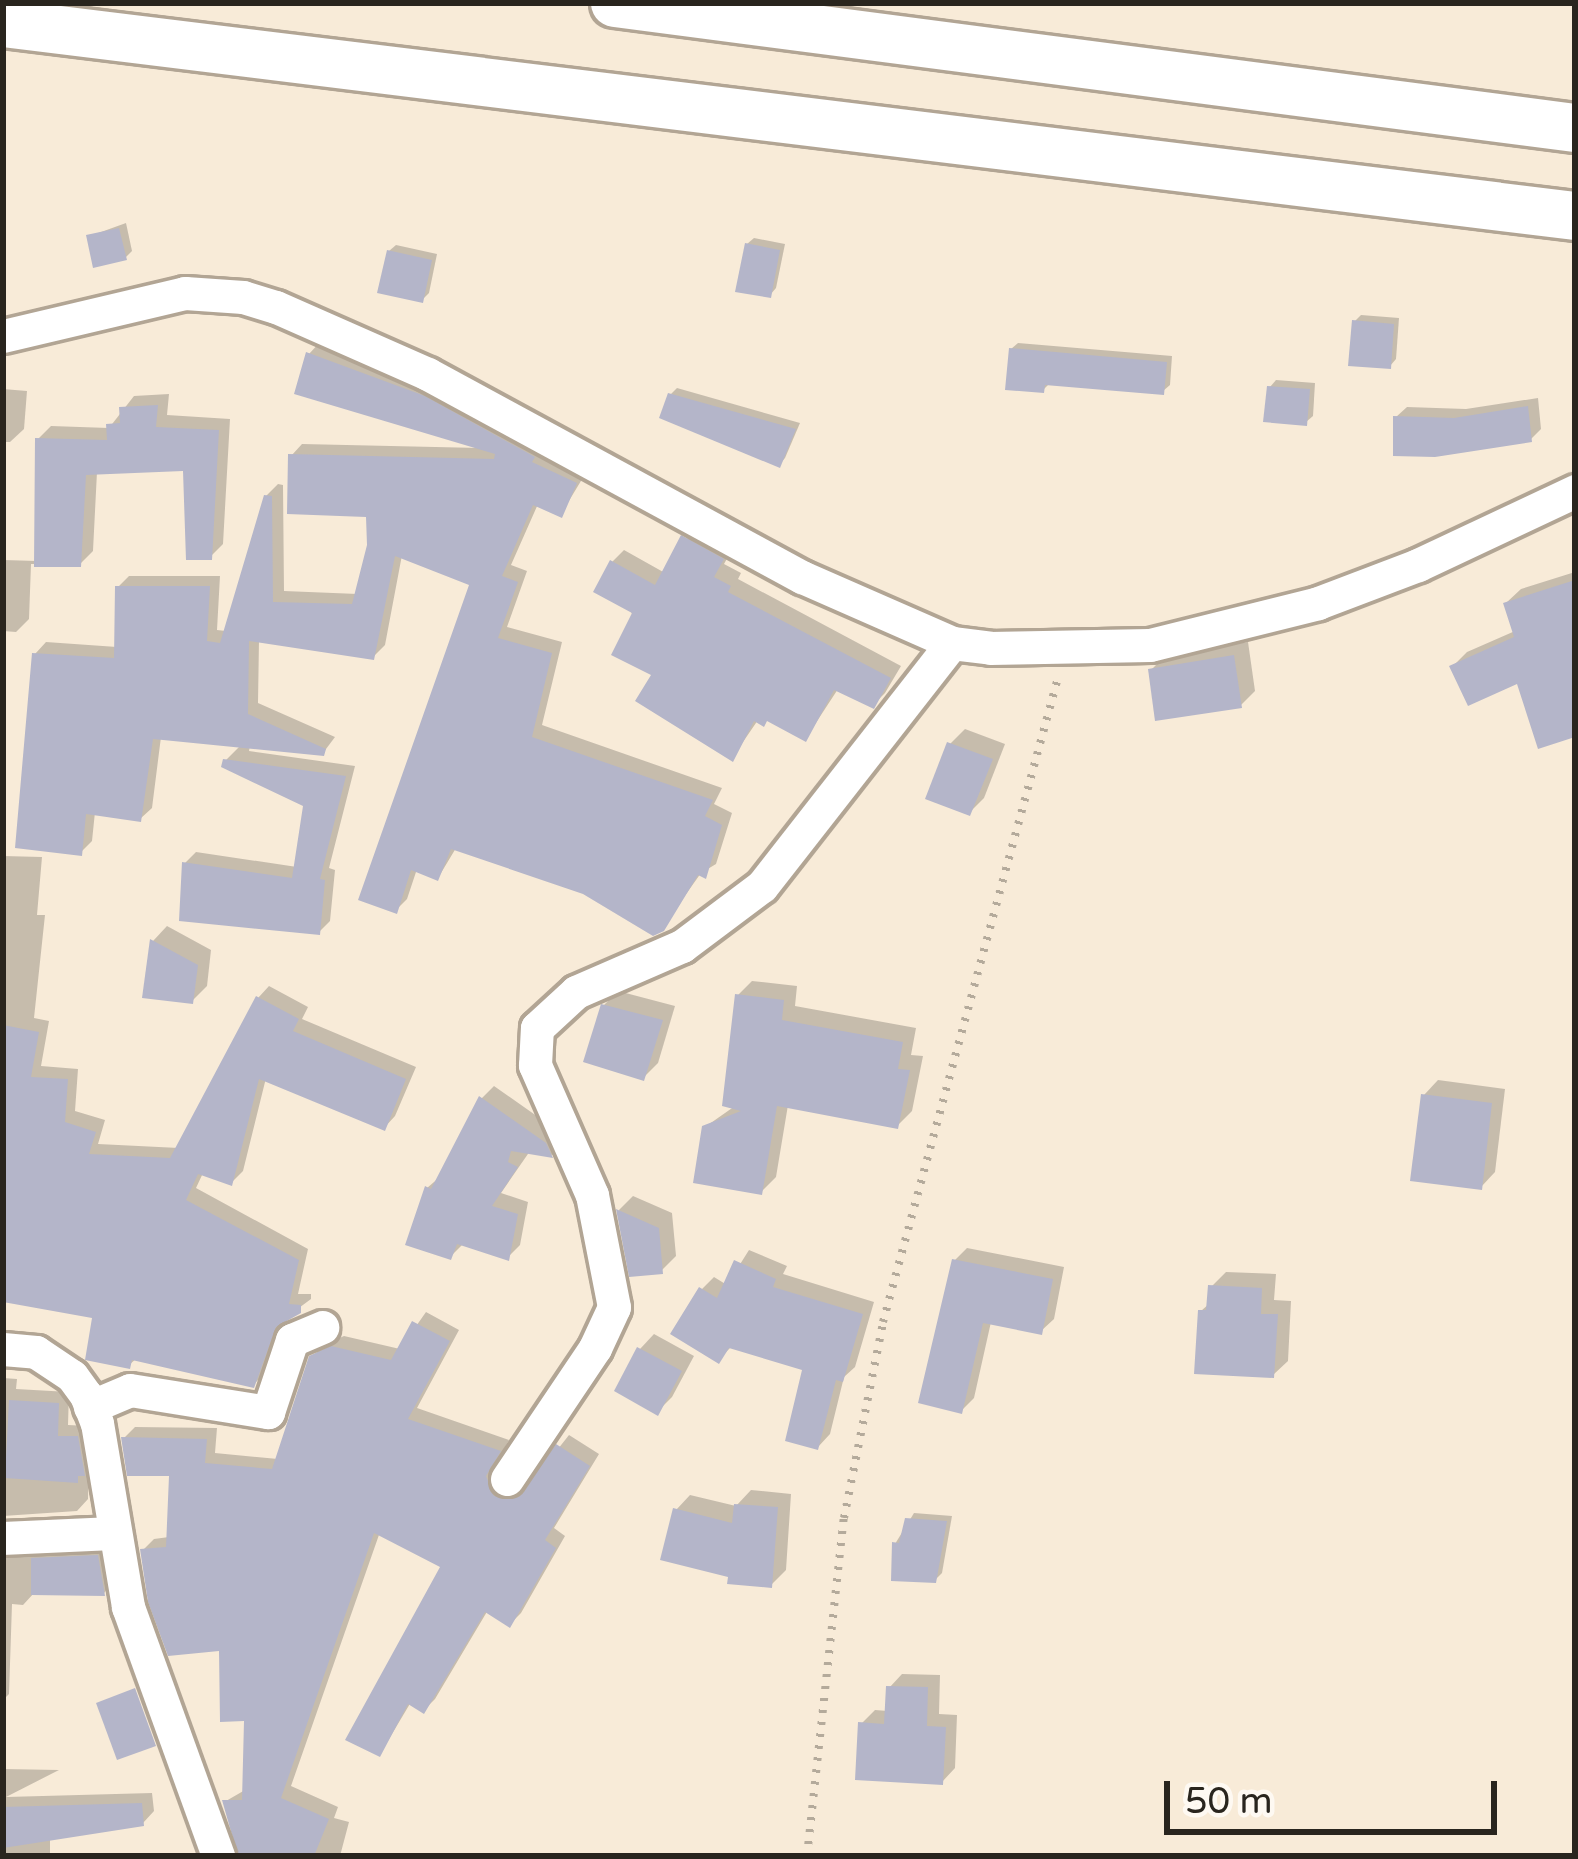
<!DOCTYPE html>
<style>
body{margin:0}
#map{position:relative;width:1578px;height:1859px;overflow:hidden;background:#f8ebd8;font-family:"Varela Round",sans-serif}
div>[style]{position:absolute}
.shadow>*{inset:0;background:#0003}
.building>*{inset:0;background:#b4b5c9}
.path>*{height:8px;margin-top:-4px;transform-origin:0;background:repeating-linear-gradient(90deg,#b4aa9b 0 3px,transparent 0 12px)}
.roads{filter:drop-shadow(3px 0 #b2a594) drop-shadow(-3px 0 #b2a594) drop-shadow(0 3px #b2a594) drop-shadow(0 -3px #b2a594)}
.minor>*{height:33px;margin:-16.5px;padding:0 16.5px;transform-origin:16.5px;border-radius:16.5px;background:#fff}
.secondary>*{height:48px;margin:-24px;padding:0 24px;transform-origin:24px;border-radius:24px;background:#fff}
span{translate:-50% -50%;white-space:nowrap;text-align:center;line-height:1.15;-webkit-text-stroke:12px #fef9f2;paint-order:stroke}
.frame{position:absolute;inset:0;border:6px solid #29251e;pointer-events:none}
.scale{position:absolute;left:1164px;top:1781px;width:333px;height:54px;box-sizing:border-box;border:6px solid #29251e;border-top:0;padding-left:15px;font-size:36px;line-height:42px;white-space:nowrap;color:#29251e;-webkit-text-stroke:9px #fef9f2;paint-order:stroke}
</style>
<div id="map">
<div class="shadow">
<i style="clip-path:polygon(126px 223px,132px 251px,125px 258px,90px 236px)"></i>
<i style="clip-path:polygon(754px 238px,785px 244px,776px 288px,770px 295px,747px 244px)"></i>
<i style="clip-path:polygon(396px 245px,437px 254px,429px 293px,422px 300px,389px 251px)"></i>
<i style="clip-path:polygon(1361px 315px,1399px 318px,1396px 359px,1390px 366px,1355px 321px)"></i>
<i style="clip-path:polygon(320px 342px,437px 386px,587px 471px,561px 514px,538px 504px,511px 565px,527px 571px,507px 627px,562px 642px,542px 725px,722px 788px,714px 804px,732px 813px,716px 864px,701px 873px,662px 928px,584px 892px,456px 848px,438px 878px,417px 869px,407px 899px,396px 910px,473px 583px,402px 555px,385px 645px,373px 657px,259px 640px,258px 703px,335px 737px,323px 753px,250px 745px,249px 751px,355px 766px,329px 868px,335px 870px,330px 921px,319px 932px,185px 863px,196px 852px,297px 867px,306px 804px,226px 760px,241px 745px,161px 737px,152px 808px,140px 819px,95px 812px,92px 841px,80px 853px,35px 654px,46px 642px,117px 647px,118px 587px,129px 576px,220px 576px,217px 630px,226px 631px,266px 496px,278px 484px,283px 485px,284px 591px,358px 594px,370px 545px,369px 514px,291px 456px,302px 444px,480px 448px,309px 354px)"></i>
<i style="clip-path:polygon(1018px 343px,1172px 356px,1170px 385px,1163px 391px,1051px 382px,1043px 390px,1011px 349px)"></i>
<i style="clip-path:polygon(1276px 380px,1315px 383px,1313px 416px,1306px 422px,1270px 387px)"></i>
<i style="clip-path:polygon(677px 388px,800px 423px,785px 458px,779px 465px,671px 394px)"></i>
<i style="clip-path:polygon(3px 389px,27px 391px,24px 429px,10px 442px,3px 442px)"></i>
<i style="clip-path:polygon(169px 394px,167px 415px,230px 419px,223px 544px,210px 557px,186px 468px,97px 472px,93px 551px,80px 564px,31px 564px,29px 619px,16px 632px,3px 631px,3px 560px,37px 561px,38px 439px,51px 426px,109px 428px,134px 396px)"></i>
<i style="clip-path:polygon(1538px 398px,1541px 429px,1531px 439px,1396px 417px,1407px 407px,1466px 409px)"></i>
<i style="clip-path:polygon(696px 525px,734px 546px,724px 564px,741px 573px,738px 579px,901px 666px,885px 693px,873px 705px,838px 689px,806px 738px,768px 718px,758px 720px,732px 758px,655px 674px,612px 562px,624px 550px,665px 573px)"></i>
<i style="clip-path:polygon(1575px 572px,1575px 734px,1519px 680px,1453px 666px,1467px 652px,1515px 631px,1506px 603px,1521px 589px)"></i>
<i style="clip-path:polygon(1248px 642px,1255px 691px,1241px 705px,1151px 670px,1166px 655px)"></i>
<i style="clip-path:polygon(965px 729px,1005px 744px,984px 798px,969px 813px,950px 744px)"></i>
<i style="clip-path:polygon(3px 856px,42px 857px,37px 915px,45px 915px,34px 1018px,49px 1021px,41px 1066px,78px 1069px,75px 1111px,105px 1120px,98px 1144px,179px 1148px,258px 998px,269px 986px,308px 1007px,302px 1019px,416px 1067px,395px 1116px,384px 1128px,266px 1078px,243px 1171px,231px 1183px,203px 1173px,196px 1188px,308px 1249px,298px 1294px,311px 1294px,311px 1299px,284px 1319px,264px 1374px,253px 1385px,137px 1358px,129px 1365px,95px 1315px,3px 1299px)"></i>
<i style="clip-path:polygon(167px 926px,211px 950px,207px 986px,192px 1001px,153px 941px)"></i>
<i style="clip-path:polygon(752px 981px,797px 986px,795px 1006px,916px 1028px,911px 1055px,923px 1056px,912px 1111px,897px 1126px,788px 1105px,776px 1177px,761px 1192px,705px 1127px,735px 1106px,737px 996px)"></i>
<i style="clip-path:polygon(618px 991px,675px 1006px,658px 1063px,643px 1078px,603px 1006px)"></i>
<i style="clip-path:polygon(1438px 1080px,1505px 1089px,1495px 1172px,1481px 1187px,1424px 1095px)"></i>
<i style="clip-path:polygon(494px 1086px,558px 1131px,563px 1143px,552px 1155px,530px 1151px,501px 1193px,528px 1202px,520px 1245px,508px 1257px,464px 1243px,450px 1257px,427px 1188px,441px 1176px,482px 1098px)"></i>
<i style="clip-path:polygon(633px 1196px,672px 1213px,676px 1256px,661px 1271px,632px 1274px,619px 1210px)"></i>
<i style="clip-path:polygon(967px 1248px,1064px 1267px,1054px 1319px,1041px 1331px,991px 1322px,974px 1398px,961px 1411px,954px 1261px)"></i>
<i style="clip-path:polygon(749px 1250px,787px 1266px,783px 1274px,874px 1302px,855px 1367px,844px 1377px,830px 1434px,818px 1447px,806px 1368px,732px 1346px,718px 1360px,702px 1289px,714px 1277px,727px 1285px)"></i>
<i style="clip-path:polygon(1226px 1272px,1276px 1274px,1274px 1300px,1291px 1301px,1288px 1361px,1273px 1375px,1201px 1311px,1210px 1303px,1211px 1287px)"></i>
<i style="clip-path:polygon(426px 1312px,459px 1330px,417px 1408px,509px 1440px,496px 1463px,505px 1486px,528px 1487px,569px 1435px,599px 1454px,554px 1528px,565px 1536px,521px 1613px,510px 1624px,488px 1610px,435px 1699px,424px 1710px,411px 1702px,380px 1754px,444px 1565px,380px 1532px,291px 1786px,338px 1807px,334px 1818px,349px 1822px,340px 1856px,240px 1856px,226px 1801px,245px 1790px,247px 1718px,222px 1648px,143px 1550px,154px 1539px,169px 1537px,173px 1473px,124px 1438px,135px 1427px,217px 1428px,215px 1453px,278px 1459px,312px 1357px,324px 1345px,344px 1336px,400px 1349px)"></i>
<i style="clip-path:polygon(654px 1334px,694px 1356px,672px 1397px,657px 1412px,640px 1349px)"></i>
<i style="clip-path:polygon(3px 1378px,17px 1379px,16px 1389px,69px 1392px,68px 1425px,89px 1426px,88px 1499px,77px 1511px,3px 1516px)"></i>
<i style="clip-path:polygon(751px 1490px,791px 1494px,786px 1570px,771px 1585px,731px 1575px,676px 1510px,690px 1495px,736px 1506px)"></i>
<i style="clip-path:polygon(914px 1513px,952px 1516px,942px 1573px,935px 1580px,895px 1544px)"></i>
<i style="clip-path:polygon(3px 1541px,109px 1545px,115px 1581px,104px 1593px,35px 1592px,23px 1605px,12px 1604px,9px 1694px,3px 1700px)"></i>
<i style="clip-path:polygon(902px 1674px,940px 1675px,939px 1714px,957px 1715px,955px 1768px,942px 1782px,861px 1724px,875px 1710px,888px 1711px,889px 1688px)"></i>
<i style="clip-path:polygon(3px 1769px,59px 1770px,6px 1797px,152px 1793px,154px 1811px,143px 1823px,50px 1838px,50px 1856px,3px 1856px)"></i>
</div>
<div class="building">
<i style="clip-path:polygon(119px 228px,127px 260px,93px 268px,86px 235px)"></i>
<i style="clip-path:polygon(745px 243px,780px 250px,771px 298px,735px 292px)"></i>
<i style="clip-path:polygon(387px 250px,432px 260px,423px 303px,377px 293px)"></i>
<i style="clip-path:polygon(1352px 320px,1394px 324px,1391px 369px,1348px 366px)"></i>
<i style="clip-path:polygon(1009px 348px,1167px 362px,1164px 395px,1045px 385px,1044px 393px,1005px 390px)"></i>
<i style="clip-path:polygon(306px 352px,425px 396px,535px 457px,532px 462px,577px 483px,562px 518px,533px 505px,502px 576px,518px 582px,498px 638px,552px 653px,532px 737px,713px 800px,705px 816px,722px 825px,706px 879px,698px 875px,664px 931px,653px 936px,583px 894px,451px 849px,438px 881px,411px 870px,397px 914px,358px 900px,469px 585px,395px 556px,374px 660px,249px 641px,248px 714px,326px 749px,324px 756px,153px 739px,141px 822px,86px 814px,82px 856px,15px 848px,32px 653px,114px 658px,115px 586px,210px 586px,207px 641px,220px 643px,264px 495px,272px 496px,273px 602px,352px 604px,367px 545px,366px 517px,287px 514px,288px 454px,494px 459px,495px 454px,294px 394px)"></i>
<i style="clip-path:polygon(1267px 386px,1310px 389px,1307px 426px,1263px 422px)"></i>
<i style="clip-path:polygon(668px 393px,796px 429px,780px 468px,659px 418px)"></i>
<i style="clip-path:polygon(158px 405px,156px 427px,219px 430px,212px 560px,186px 560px,183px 471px,86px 475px,81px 567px,34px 567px,35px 438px,107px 440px,106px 424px,120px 423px,119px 407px)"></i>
<i style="clip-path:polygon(1528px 406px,1532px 442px,1435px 457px,1393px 456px,1393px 416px,1454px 418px)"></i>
<i style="clip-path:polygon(681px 535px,724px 559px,714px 577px,731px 586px,728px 592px,891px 678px,874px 709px,834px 690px,806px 742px,767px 721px,764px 727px,754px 721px,733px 762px,635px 701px,651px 675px,611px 655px,632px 613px,593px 592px,610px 560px,655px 585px)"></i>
<i style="clip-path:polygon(1575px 580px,1575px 737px,1538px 749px,1517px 684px,1468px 706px,1449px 666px,1514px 637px,1503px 603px)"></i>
<i style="clip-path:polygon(1234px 655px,1242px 708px,1155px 721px,1148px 669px)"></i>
<i style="clip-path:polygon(947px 742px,993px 759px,970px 816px,925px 799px)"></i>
<i style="clip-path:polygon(223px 759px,346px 776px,320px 879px,325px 880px,320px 935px,179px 921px,182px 862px,292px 878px,303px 806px,221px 767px)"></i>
<i style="clip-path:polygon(150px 939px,198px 965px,193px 1004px,142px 998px)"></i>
<i style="clip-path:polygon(735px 994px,784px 1000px,782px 1020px,903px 1042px,898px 1069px,910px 1070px,898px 1129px,777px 1106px,762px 1195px,693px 1183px,702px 1126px,741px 1111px,722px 1106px)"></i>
<i style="clip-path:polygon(256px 996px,299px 1019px,293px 1031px,406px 1079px,385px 1131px,259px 1079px,232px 1186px,198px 1174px,186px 1200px,299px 1260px,289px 1304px,301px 1305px,301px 1313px,276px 1327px,254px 1388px,132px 1360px,130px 1369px,85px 1360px,92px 1318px,3px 1302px,3px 1025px,39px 1032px,31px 1077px,68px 1079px,65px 1122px,96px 1132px,89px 1154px,170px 1158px)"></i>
<i style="clip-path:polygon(601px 1004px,663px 1020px,644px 1081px,583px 1062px)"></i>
<i style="clip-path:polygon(1421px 1094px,1492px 1103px,1482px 1190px,1410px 1181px)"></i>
<i style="clip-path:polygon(479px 1096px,546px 1143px,553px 1158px,511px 1151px,508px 1162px,518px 1167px,492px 1206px,518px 1214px,509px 1261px,457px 1244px,451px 1260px,405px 1245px,425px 1186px,431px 1189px)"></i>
<i style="clip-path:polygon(616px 1209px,659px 1228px,663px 1274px,629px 1277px)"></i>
<i style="clip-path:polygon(952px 1259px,1053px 1279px,1042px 1335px,983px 1323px,962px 1414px,918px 1403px)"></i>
<i style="clip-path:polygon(734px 1260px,776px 1279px,773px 1287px,863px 1314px,843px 1382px,836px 1380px,818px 1450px,785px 1441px,802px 1370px,729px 1348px,719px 1364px,670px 1334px,699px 1287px,717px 1298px)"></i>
<i style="clip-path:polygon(1208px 1285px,1262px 1288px,1261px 1314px,1278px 1314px,1274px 1378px,1194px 1374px,1198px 1310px,1206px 1310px)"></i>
<i style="clip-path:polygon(412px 1321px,450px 1341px,408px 1419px,501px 1451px,486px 1476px,494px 1496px,517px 1497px,556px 1444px,590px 1466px,545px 1540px,556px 1548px,510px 1628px,485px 1612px,424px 1714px,408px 1704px,380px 1757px,345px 1740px,440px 1567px,374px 1533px,281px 1798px,329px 1819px,314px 1856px,238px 1856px,222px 1800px,242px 1800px,244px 1721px,220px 1722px,219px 1651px,168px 1656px,148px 1602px,140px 1549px,166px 1547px,169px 1476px,127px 1476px,121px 1437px,207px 1439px,205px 1463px,272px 1469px,309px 1356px,331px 1346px,391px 1360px)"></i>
<i style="clip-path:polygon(637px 1347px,682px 1371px,658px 1416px,614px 1391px)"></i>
<i style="clip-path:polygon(9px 1400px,59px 1403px,58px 1436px,78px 1436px,85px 1476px,78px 1476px,78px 1483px,5px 1478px)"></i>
<i style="clip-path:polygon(734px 1504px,778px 1507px,772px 1588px,727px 1584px,728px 1577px,660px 1560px,673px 1508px,732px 1523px)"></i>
<i style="clip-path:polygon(905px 1518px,947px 1521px,936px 1583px,891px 1581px,892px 1542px,899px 1543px)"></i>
<i style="clip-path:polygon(98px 1555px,105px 1596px,31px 1595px,31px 1558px)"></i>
<i style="clip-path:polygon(886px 1686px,928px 1687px,927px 1726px,946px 1727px,943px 1785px,855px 1780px,858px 1722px,884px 1724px)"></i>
<i style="clip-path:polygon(135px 1688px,156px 1746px,117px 1760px,96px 1703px)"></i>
<i style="clip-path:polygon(142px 1803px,144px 1826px,3px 1848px,3px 1807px)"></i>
</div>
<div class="path">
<i style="left:807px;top:1856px;width:340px;rotate:-83.8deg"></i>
<i style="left:844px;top:1518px;width:200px;rotate:-78.7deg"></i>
<i style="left:883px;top:1322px;width:664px;rotate:-74.81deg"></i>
</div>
<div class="roads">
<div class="minor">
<i style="left:3px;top:336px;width:187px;rotate:-13.3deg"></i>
<i style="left:185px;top:293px;width:58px;rotate:3.9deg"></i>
<i style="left:243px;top:297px;width:34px;rotate:17deg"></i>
<i style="left:276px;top:307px;width:166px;rotate:23.8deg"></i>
<i style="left:428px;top:374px;width:426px;rotate:28.5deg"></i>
<i style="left:802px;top:577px;width:164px;rotate:23.7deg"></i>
<i style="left:952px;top:643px;width:38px;rotate:7deg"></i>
<i style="left:990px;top:648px;width:160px;rotate:-1.1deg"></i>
<i style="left:1150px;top:645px;width:173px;rotate:-14deg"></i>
<i style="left:1318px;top:603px;width:107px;rotate:-20.8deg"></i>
<i style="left:1418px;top:565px;width:174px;rotate:-25.2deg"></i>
<i style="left:3px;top:1349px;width:33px;rotate:5deg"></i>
<i style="left:36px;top:1352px;width:43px;rotate:33.7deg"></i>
<i style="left:72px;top:1376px;width:24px;rotate:54deg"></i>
<i style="left:86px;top:1395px;width:30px;rotate:69deg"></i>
<i style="left:97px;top:1423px;width:187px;rotate:80.4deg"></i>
<i style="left:128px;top:1607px;width:265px;rotate:70.1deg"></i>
<i style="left:90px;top:1407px;width:43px;rotate:-23deg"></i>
<i style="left:130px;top:1390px;width:140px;rotate:9.1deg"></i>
<i style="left:268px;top:1412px;width:76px;rotate:-71.6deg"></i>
<i style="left:292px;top:1340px;width:33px;rotate:-23deg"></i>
<i style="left:507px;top:1479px;width:158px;rotate:-56.1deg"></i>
<i style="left:595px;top:1348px;width:45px;rotate:-65.1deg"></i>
<i style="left:614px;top:1307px;width:114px;rotate:-101.1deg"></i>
<i style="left:592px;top:1195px;width:142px;rotate:-113.7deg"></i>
<i style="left:535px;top:1065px;width:37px;rotate:-87deg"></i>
<i style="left:537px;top:1028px;width:53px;rotate:-42.7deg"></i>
<i style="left:576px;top:992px;width:116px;rotate:-23.5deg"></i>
<i style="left:682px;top:946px;width:100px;rotate:-36.9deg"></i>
<i style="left:762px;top:886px;width:308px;rotate:-52deg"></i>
<i style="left:3px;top:1538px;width:110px;rotate:-2.6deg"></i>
</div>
<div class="secondary">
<i style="left:615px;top:3px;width:968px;rotate:7.42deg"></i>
<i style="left:3px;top:23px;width:1584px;rotate:7deg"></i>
</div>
</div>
<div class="frame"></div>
<div class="scale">50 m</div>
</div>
